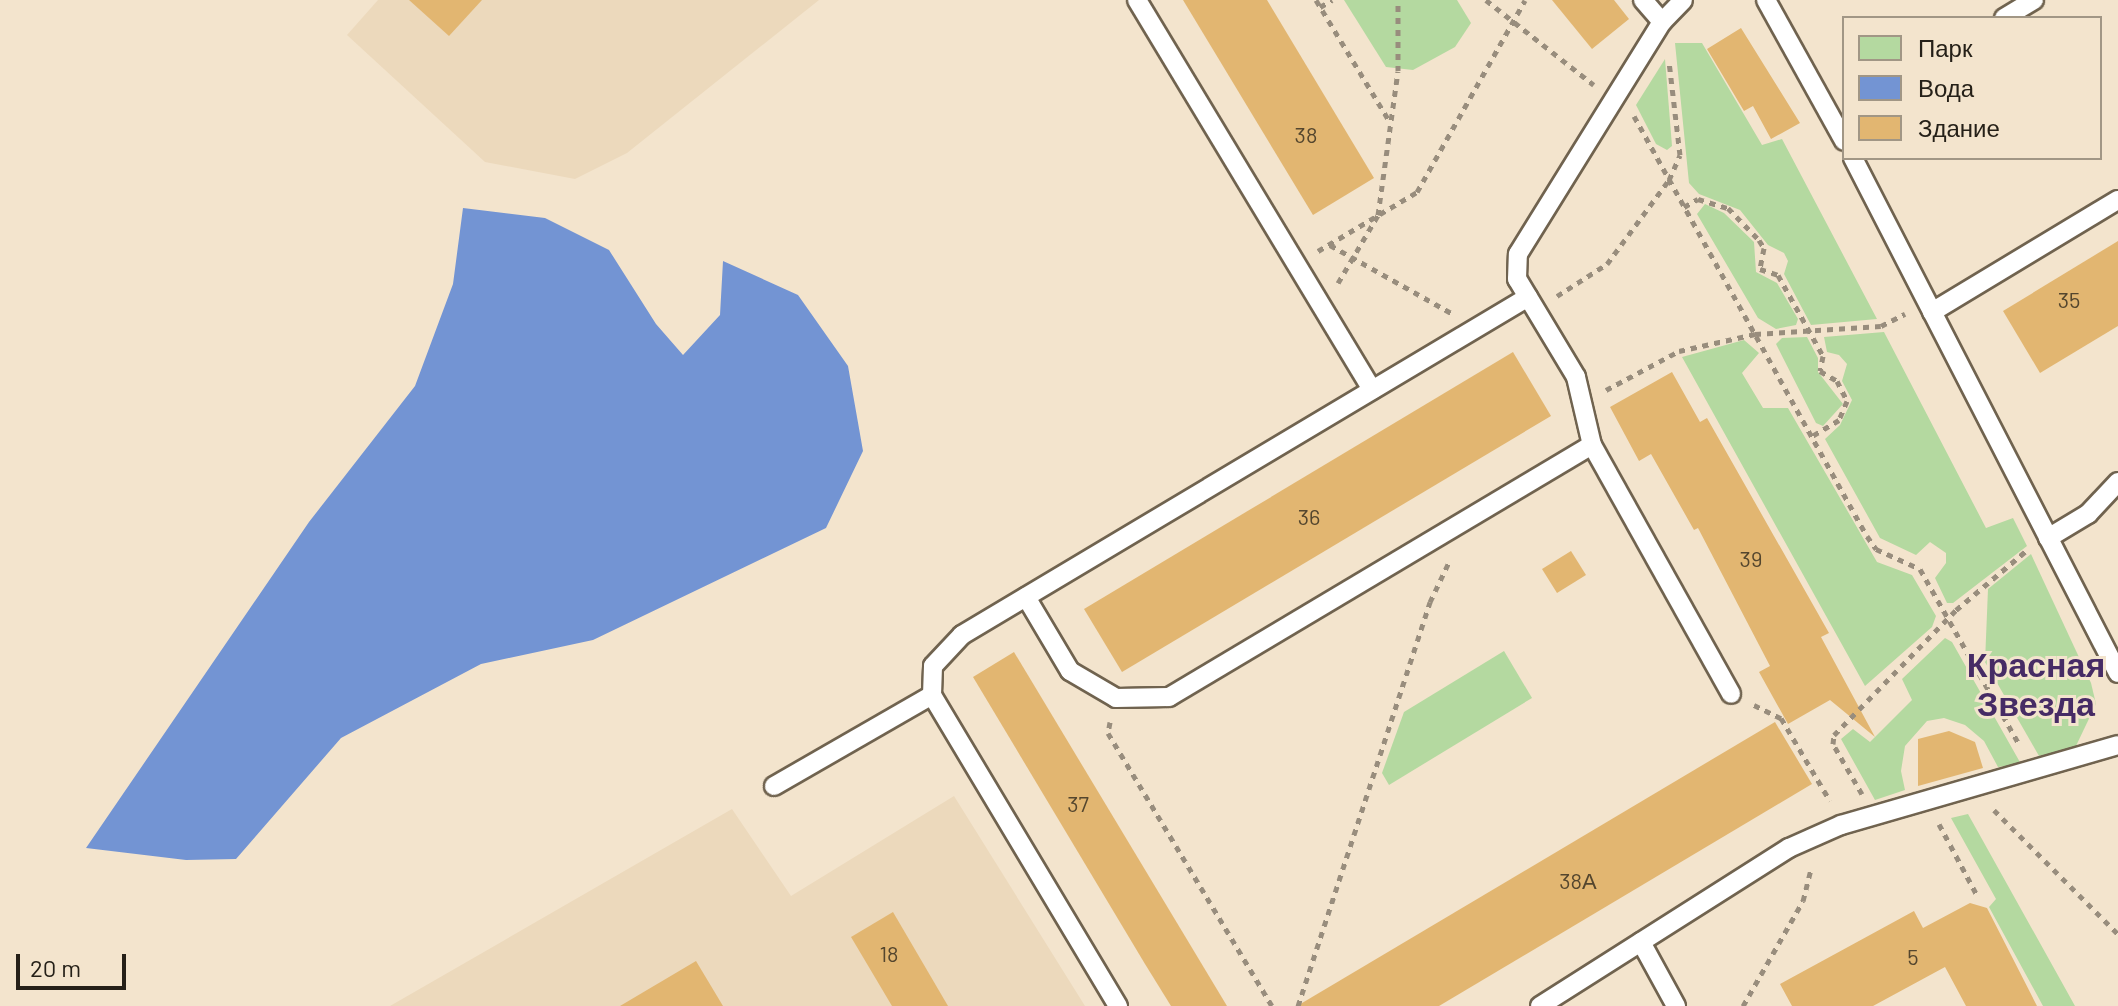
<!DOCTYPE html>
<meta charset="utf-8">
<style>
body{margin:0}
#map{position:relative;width:2118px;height:1006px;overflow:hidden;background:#f3e4cd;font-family:Barlow,sans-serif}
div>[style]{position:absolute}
.built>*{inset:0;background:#ecd9bc}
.green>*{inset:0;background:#b4d9a0}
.water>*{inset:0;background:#7394d3}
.building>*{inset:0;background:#e2b671}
.path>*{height:5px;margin-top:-2.5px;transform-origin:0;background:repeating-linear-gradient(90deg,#988d7d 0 6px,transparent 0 12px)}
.roads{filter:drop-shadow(2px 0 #70634f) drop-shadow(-2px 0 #70634f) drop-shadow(0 2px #70634f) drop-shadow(0 -2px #70634f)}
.lane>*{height:18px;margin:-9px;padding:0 9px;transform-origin:9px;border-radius:9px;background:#fff}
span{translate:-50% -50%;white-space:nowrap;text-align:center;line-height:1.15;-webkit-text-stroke:6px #f3e4cd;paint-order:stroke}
.number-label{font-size:22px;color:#54462e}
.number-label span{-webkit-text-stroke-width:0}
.district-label{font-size:34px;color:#462b65;font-weight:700}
.legend{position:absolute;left:1842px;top:16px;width:260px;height:144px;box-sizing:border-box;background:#f3e4cd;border:2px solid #a19685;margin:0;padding:10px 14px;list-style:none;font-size:24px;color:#252018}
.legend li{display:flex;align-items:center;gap:16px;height:40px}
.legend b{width:40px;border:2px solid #a19685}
.scale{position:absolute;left:16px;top:954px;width:110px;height:36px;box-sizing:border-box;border:4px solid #252018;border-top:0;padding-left:10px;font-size:24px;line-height:28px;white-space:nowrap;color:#252018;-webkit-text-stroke:6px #f3e4cd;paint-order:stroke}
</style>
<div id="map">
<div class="built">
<i style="clip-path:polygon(378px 0,819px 0,627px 153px,575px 179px,485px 162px,347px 35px)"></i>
<i style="clip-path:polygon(954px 796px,1085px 1006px,390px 1006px,732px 809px,791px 896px)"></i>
</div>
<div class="green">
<i style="clip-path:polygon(1344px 0,1457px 0,1471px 23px,1455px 47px,1413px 70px,1386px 67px)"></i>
<i style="clip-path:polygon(1675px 43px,1702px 43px,1762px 145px,1782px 139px,1877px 319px,1811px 325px,1784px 274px,1788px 261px,1784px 253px,1768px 245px,1740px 210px,1699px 194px,1689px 183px)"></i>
<i style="clip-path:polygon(1665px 59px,1672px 146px,1667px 150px,1656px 144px,1636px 105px)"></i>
<i style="clip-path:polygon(1705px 204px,1724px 213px,1754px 242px,1756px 272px,1777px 283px,1798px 319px,1796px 325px,1776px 329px,1758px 318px,1697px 214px)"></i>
<i style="clip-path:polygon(1884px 332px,1986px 528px,2013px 518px,2027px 546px,1953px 603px,1947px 603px,1935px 578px,1946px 563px,1946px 553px,1930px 542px,1916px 555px,1880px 538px,1825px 439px,1840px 425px,1852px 400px,1842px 381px,1847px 364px,1839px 355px,1827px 352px,1824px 337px)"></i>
<i style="clip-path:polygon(1807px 337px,1818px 358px,1818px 372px,1843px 404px,1823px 426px,1816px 423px,1776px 344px,1782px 338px)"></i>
<i style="clip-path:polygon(1744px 340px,1759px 353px,1742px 373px,1763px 408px,1788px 408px,1877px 562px,1912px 575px,1936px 616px,1932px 627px,1865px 686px,1682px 357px)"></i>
<i style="clip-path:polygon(2031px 554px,2091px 683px,2096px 704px,2075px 748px,2039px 756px,1985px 662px,1988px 589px)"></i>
<i style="clip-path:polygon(1945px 638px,1952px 642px,2021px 764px,1998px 767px,1984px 741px,1965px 725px,1944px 718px,1927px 721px,1905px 746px,1901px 771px,1905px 790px,1875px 800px,1841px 739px,1853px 729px,1870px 742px,1912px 700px,1902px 679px)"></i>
<i style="clip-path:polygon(1504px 651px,1532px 698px,1389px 785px,1382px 773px,1404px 712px)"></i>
<i style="clip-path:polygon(1968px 814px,2075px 1006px,2043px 1006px,1989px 907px,1996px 899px,1951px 818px)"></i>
</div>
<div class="water">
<i style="clip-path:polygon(463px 208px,545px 218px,609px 250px,656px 324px,683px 355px,720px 315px,723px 261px,798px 295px,848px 366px,863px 451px,826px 528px,593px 640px,481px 664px,341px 738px,236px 859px,186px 860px,86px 848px,309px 522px,415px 386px,453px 284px)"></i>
</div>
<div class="building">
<i style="clip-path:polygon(409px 0,482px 0,449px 36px)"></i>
<i style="clip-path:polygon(1183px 0,1267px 0,1374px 178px,1313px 215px)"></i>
<i style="clip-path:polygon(1552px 0,1614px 0,1629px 19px,1592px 49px)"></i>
<i style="clip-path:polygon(1741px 28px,1800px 123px,1771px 139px,1753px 106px,1744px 111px,1707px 49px)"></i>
<i style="clip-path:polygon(2118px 241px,2118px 326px,2040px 373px,2003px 311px)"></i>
<i style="clip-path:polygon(1513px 352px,1551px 416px,1122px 672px,1084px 609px)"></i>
<i style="clip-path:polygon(1672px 372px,1700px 422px,1707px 418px,1829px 633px,1821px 637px,1875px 737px,1830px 700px,1788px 724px,1759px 672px,1770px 666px,1698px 528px,1694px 530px,1651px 454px,1639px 461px,1610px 407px)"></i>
<i style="clip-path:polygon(1571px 551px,1586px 575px,1557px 593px,1542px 569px)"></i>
<i style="clip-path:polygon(1014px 652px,1227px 1006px,1171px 1006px,1145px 964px,973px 677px)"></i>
<i style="clip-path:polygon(1775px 722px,1812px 784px,1439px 1006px,1297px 1006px)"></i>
<i style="clip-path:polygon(1949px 731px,1975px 742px,1983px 768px,1918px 786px,1918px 739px)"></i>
<i style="clip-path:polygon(1970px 903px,1987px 908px,2037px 1006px,1966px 1006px,1945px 967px,1873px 1006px,1792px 1006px,1780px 984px,1914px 911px,1923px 928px)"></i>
<i style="clip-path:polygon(893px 912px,948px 1006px,892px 1006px,851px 937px)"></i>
<i style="clip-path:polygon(696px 961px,723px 1006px,620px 1006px)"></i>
</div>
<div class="path">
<i style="left:1316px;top:0;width:143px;rotate:58.8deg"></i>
<i style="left:1486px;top:0;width:137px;rotate:38.2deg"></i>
<i style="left:1320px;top:7px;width:14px;rotate:-30deg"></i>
<i style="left:1634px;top:116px;width:480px;rotate:61deg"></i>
<i style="left:1867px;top:536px;width:16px;rotate:55deg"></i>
<i style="left:1876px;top:549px;width:48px;rotate:24.4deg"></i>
<i style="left:1920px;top:569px;width:201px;rotate:60.5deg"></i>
<i style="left:1684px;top:207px;width:16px;rotate:-30deg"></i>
<i style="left:1698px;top:199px;width:31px;rotate:17deg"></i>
<i style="left:1728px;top:208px;width:45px;rotate:45.9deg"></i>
<i style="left:1759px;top:240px;width:9px;rotate:58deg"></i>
<i style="left:1764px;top:248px;width:21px;rotate:101deg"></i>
<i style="left:1760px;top:269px;width:19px;rotate:18deg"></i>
<i style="left:1778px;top:275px;width:93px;rotate:60.9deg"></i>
<i style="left:1823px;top:356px;width:15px;rotate:101deg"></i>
<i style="left:1820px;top:371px;width:20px;rotate:30deg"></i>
<i style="left:1837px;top:381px;width:22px;rotate:63deg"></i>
<i style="left:1847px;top:401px;width:21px;rotate:113deg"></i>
<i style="left:1839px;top:420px;width:31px;rotate:149deg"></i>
<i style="left:1330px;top:245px;width:139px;rotate:29.3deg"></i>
<i style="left:1318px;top:251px;width:115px;rotate:-30.8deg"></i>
<i style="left:1417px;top:192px;width:220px;rotate:-60.6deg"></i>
<i style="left:1338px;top:283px;width:79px;rotate:-59.5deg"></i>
<i style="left:1378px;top:215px;width:145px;rotate:-82.1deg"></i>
<i style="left:1398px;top:71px;width:71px;rotate:-90deg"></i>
<i style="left:1557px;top:296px;width:59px;rotate:-32.6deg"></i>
<i style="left:1607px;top:264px;width:104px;rotate:-53.6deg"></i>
<i style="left:1669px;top:180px;width:27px;rotate:-66deg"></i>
<i style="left:1680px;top:155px;width:95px;rotate:-96.7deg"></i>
<i style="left:1606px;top:390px;width:83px;rotate:-28.1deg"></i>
<i style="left:1679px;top:351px;width:78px;rotate:-12.6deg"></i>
<i style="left:1755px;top:334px;width:126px;rotate:-3.6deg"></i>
<i style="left:1881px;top:326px;width:27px;rotate:-27deg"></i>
<i style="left:1754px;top:705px;width:30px;rotate:26deg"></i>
<i style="left:1781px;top:718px;width:96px;rotate:59.4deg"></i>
<i style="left:1110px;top:722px;width:11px;rotate:100deg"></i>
<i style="left:1108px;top:733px;width:318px;rotate:59deg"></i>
<i style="left:1862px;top:794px;width:58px;rotate:-120.1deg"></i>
<i style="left:1833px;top:744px;width:9px;rotate:-84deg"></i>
<i style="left:1834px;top:735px;width:175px;rotate:-45.7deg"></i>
<i style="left:1956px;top:610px;width:93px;rotate:-40.2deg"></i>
<i style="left:1994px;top:810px;width:175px;rotate:45deg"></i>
<i style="left:1939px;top:824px;width:83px;rotate:61.9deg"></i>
<i style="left:1298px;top:1006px;width:425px;rotate:-71.9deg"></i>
<i style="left:1430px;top:602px;width:44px;rotate:-64.6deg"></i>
<i style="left:1743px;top:1006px;width:121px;rotate:-60.3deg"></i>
<i style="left:1803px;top:901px;width:33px;rotate:-76deg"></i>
</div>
<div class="roads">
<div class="lane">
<i style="left:1137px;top:0;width:455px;rotate:58.9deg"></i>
<i style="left:1643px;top:0;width:29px;rotate:49deg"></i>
<i style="left:1766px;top:0;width:161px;rotate:61deg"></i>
<i style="left:2004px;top:18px;width:35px;rotate:-31deg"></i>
<i style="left:1853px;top:158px;width:579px;rotate:62.77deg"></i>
<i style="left:1528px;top:297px;width:93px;rotate:59deg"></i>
<i style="left:1576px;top:377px;width:70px;rotate:76.8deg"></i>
<i style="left:1592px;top:445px;width:285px;rotate:60.8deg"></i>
<i style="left:1932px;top:312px;width:217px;rotate:-31.1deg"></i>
<i style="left:2048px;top:538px;width:47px;rotate:-31deg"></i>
<i style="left:2088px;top:514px;width:44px;rotate:-46.8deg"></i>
<i style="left:1026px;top:597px;width:86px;rotate:59.3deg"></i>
<i style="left:1070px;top:671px;width:53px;rotate:30.4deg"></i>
<i style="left:1116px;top:698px;width:53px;rotate:-1.1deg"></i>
<i style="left:1169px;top:697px;width:492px;rotate:-30.8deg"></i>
<i style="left:774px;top:786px;width:182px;rotate:-29.9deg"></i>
<i style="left:1641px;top:942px;width:73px;rotate:61.3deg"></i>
<i style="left:1118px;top:1006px;width:362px;rotate:-120.9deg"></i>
<i style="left:932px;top:695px;width:29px;rotate:-88deg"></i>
<i style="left:933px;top:666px;width:42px;rotate:-46.9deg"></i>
<i style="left:962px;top:635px;width:659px;rotate:-30.84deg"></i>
<i style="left:1528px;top:297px;width:21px;rotate:-121deg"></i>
<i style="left:1517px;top:279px;width:25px;rotate:-88deg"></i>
<i style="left:1518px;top:254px;width:273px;rotate:-58.2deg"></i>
<i style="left:1662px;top:22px;width:30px;rotate:-46deg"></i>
<i style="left:1540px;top:1006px;width:295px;rotate:-32.4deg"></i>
<i style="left:1789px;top:848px;width:57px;rotate:-23.9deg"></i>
<i style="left:1841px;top:825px;width:288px;rotate:-16.1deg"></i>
</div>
</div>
<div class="number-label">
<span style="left:1306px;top:135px">38</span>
<span style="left:2069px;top:300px">35</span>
<span style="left:1309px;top:517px">36</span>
<span style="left:1751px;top:559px">39</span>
<span style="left:1078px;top:804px">37</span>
<span style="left:1578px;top:881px">38А</span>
<span style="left:889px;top:954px">18</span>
<span style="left:1913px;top:957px">5</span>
</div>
<div class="district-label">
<span style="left:2036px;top:683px">Красная<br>Звезда</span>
</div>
<ul class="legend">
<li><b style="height:22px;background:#b4d9a0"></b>Парк</li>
<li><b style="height:22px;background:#7394d3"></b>Вода</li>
<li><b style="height:22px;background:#e2b671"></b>Здание</li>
</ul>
<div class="scale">20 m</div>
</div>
